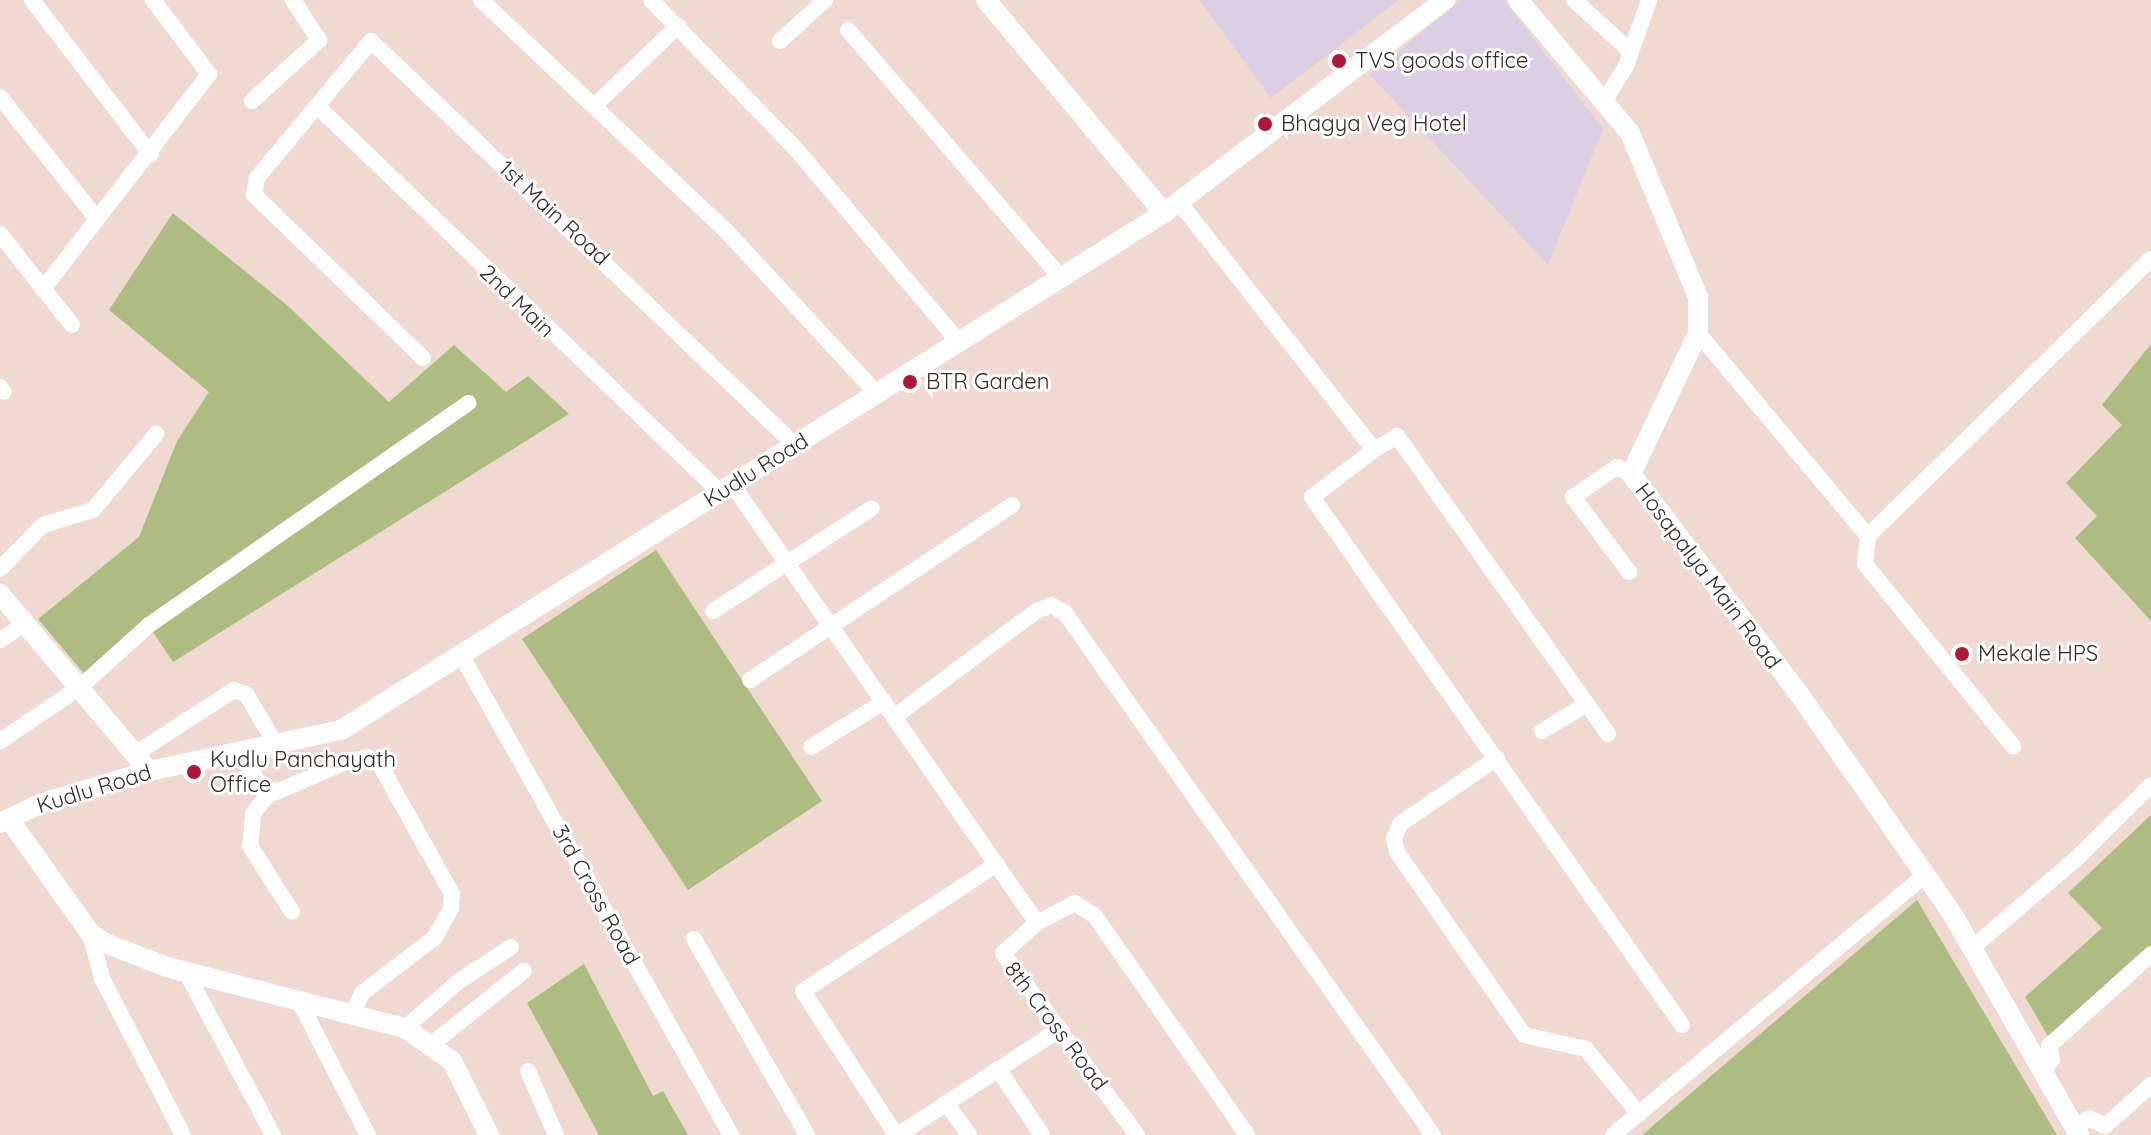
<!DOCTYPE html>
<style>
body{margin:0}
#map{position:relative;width:2151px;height:1135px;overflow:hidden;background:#f0d9d0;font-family:Quicksand,sans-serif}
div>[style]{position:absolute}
.industrial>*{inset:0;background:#dccfe3}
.green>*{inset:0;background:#adbd82}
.minor>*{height:16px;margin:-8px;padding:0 8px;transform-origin:8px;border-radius:8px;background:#fff}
.tertiary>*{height:20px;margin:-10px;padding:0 10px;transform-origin:10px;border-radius:10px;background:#fff}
.dots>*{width:22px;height:22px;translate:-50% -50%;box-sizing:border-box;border:4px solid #fff;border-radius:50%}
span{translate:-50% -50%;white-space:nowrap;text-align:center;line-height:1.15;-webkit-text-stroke:6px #fff;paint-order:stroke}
.poi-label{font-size:22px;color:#342b28}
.left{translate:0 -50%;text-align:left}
.street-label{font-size:22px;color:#342b28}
</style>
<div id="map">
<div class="industrial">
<i style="clip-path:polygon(1199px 0,1399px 0,1271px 98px)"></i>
<i style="clip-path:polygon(1461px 0,1504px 0,1603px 129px,1548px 265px,1370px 75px)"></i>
</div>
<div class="green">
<i style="clip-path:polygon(173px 213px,288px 306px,389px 402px,454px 345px,506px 392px,528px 376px,569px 414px,173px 662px,153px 632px,86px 676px,38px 619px,139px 537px,177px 441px,209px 392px,109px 310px)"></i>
<i style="clip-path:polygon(2151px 344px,2151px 621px,2075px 538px,2097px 516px,2066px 483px,2122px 425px,2102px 405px)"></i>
<i style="clip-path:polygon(656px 550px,822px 801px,688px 890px,522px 639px)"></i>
<i style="clip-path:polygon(2151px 815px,2151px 945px,2048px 1036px,2025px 997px,2102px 928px,2068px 893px)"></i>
<i style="clip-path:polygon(1917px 900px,2057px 1135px,1642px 1135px)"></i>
<i style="clip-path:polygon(584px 964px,653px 1096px,663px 1091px,688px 1135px,599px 1135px,527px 1003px)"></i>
</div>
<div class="minor">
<i style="left:32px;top:0;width:195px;rotate:52.5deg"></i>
<i style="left:481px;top:0;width:342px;rotate:43.3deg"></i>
<i style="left:730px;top:235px;width:217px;rotate:47.2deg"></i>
<i style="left:651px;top:0;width:206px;rotate:45.8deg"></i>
<i style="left:795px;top:148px;width:254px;rotate:49.8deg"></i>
<i style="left:1574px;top:0;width:73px;rotate:42.2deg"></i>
<i style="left:848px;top:30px;width:327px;rotate:49.3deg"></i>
<i style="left:780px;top:41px;width:61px;rotate:-42.3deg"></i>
<i style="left:0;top:97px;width:156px;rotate:51.5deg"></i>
<i style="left:252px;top:101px;width:91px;rotate:-42.3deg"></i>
<i style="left:319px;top:40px;width:48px;rotate:-123deg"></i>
<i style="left:1604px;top:102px;width:42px;rotate:-58.6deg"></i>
<i style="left:1626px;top:66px;width:70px;rotate:-70.8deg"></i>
<i style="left:595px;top:105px;width:115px;rotate:-43.6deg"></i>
<i style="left:317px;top:106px;width:558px;rotate:43.77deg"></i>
<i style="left:1179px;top:202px;width:315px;rotate:51.8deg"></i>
<i style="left:1374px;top:450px;width:27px;rotate:-31deg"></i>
<i style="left:1397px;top:436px;width:365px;rotate:54.7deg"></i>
<i style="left:0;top:234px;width:116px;rotate:51.6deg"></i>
<i style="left:43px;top:289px;width:272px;rotate:-52.3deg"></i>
<i style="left:209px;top:74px;width:93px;rotate:-127.1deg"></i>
<i style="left:1698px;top:333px;width:265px;rotate:50.1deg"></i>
<i style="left:1868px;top:536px;width:396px;rotate:-44.4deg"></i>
<i style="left:423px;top:358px;width:235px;rotate:-136deg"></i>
<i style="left:254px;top:195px;width:17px;rotate:-80deg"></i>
<i style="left:257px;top:178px;width:178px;rotate:-50.2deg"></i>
<i style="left:371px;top:41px;width:586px;rotate:43.62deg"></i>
<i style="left:0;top:387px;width:6px;rotate:51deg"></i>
<i style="left:1374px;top:450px;width:78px;rotate:142.8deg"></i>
<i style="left:1312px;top:497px;width:645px;rotate:54.98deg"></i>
<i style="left:732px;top:484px;width:535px;rotate:55.21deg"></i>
<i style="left:1868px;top:536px;width:28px;rotate:96deg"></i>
<i style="left:1865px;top:564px;width:235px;rotate:50.9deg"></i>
<i style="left:0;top:569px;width:62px;rotate:-45.7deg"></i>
<i style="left:43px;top:525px;width:52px;rotate:-16.7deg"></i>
<i style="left:93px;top:510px;width:99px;rotate:-50.3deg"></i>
<i style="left:1629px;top:572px;width:94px;rotate:-126.7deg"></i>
<i style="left:1573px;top:497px;width:53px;rotate:-34.3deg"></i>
<i style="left:1617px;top:467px;width:16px;rotate:27deg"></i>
<i style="left:713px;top:611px;width:189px;rotate:-32.9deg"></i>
<i style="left:0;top:640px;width:30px;rotate:-33deg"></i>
<i style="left:461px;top:655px;width:551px;rotate:60.64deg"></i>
<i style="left:750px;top:680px;width:315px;rotate:-33.7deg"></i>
<i style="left:894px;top:717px;width:176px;rotate:-36.7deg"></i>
<i style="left:1035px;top:612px;width:17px;rotate:-24deg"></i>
<i style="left:1051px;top:605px;width:16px;rotate:30deg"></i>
<i style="left:1065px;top:613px;width:639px;rotate:54.82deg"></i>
<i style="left:1542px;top:731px;width:52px;rotate:-31deg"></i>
<i style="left:0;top:741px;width:95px;rotate:-33.9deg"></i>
<i style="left:79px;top:688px;width:94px;rotate:-42deg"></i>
<i style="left:149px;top:625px;width:389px;rotate:-34.8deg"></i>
<i style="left:811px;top:747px;width:86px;rotate:-31.7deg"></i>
<i style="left:239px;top:751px;width:53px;rotate:58.1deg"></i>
<i style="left:267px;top:796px;width:86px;rotate:-23.3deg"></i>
<i style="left:346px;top:762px;width:22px;rotate:-13deg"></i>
<i style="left:367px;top:757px;width:15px;rotate:32deg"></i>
<i style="left:380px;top:765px;width:148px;rotate:60.8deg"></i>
<i style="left:452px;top:894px;width:15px;rotate:94deg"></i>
<i style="left:451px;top:909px;width:34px;rotate:120deg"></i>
<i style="left:434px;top:938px;width:91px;rotate:142.6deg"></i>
<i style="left:362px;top:993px;width:21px;rotate:115deg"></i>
<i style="left:135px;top:754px;width:118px;rotate:-32.9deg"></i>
<i style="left:234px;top:690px;width:13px;rotate:18deg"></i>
<i style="left:246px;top:694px;width:59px;rotate:59.5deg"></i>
<i style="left:1497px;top:758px;width:117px;rotate:145.8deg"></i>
<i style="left:1400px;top:824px;width:15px;rotate:113deg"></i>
<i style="left:1394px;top:838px;width:14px;rotate:78deg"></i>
<i style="left:1397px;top:852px;width:223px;rotate:55.2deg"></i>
<i style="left:1524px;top:1035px;width:64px;rotate:12.7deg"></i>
<i style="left:1586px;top:1049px;width:84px;rotate:50.8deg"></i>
<i style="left:267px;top:796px;width:23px;rotate:128deg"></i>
<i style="left:253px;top:814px;width:32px;rotate:95deg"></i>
<i style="left:250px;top:846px;width:78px;rotate:57.5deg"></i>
<i style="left:90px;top:933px;width:47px;rotate:75.1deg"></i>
<i style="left:102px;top:978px;width:177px;rotate:62.7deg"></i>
<i style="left:694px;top:939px;width:226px;rotate:60deg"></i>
<i style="left:1972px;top:948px;width:137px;rotate:-40.6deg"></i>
<i style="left:2076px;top:859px;width:105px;rotate:-44.6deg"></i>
<i style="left:186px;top:972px;width:185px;rotate:61.9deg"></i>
<i style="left:298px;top:999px;width:153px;rotate:62.8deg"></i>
<i style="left:405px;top:1028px;width:72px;rotate:-41deg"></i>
<i style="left:459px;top:981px;width:62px;rotate:-33.2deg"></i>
<i style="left:433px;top:1043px;width:116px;rotate:-38.4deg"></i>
<i style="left:998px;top:1069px;width:79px;rotate:56.3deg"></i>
<i style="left:2042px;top:1070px;width:14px;rotate:-45deg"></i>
<i style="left:2052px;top:1060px;width:14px;rotate:-102deg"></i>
<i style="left:2049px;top:1046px;width:137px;rotate:-42deg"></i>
<i style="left:528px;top:1071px;width:70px;rotate:66.4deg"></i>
<i style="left:946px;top:1103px;width:39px;rotate:54deg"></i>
<i style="left:2075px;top:1128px;width:17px;rotate:-36deg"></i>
<i style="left:2089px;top:1118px;width:18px;rotate:27deg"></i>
<i style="left:2105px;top:1126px;width:62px;rotate:-41.7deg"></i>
<i style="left:896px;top:1135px;width:171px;rotate:-122.9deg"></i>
<i style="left:803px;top:991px;width:232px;rotate:-33.2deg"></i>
<i style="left:898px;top:1135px;width:194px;rotate:-33.2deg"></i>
<i style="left:1137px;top:1135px;width:226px;rotate:-126.4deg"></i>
<i style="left:1003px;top:953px;width:45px;rotate:-41.4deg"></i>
<i style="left:1037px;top:923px;width:43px;rotate:-27.8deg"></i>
<i style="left:1075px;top:903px;width:24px;rotate:33deg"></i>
<i style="left:1095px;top:916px;width:267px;rotate:55.2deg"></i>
<i style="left:1613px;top:1135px;width:406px;rotate:-39.8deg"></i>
</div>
<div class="tertiary">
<i style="left:986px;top:0;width:278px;rotate:50.1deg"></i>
<i style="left:1518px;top:0;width:174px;rotate:49.9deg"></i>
<i style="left:1630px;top:133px;width:178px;rotate:67.5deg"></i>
<i style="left:1698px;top:297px;width:36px;rotate:90deg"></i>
<i style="left:1698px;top:333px;width:156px;rotate:115.4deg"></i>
<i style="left:1631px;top:474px;width:277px;rotate:52.6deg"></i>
<i style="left:1799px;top:694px;width:269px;rotate:55.1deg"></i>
<i style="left:1953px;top:915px;width:254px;rotate:60.2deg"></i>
<i style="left:0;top:594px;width:231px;rotate:49.9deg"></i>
<i style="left:9px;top:819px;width:140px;rotate:54.6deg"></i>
<i style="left:90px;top:933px;width:18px;rotate:34deg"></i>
<i style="left:105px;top:943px;width:66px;rotate:21.2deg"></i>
<i style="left:167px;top:967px;width:246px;rotate:14.4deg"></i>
<i style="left:405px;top:1028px;width:57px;rotate:35.1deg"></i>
<i style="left:452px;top:1061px;width:83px;rotate:63.4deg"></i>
<i style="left:0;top:823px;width:47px;rotate:-25.5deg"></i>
<i style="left:42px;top:803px;width:112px;rotate:-16.7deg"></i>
<i style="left:149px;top:771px;width:196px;rotate:-12.1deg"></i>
<i style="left:341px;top:730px;width:972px;rotate:-32.14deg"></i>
<i style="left:1164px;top:213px;width:353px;rotate:-37.2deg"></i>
</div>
<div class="dots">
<i style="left:1339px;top:61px;background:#ad183a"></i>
<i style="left:1265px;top:124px;background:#ad183a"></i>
<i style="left:910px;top:382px;background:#ad183a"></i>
<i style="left:1962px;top:654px;background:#ad183a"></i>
<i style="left:194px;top:772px;background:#ad183a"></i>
</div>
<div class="poi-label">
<span class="left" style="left:1355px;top:61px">TVS goods office</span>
<span class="left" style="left:1281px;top:124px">Bhagya Veg Hotel</span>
<span class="left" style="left:926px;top:382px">BTR Garden</span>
<span class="left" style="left:1978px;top:654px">Mekale HPS</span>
<span class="left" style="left:210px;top:772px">Kudlu Panchayath<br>Office</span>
</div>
<div class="street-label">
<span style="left:554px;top:213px;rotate:43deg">1st Main Road</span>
<span style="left:517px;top:301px;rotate:44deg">2nd Main</span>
<span style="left:756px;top:470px;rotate:-32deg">Kudlu Road</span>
<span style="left:1708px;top:576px;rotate:53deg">Hosapalya Main Road</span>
<span style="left:94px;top:789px;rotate:-17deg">Kudlu Road</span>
<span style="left:596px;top:895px;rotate:61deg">3rd Cross Road</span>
<span style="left:1056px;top:1026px;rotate:53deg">8th Cross Road</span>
</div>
</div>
